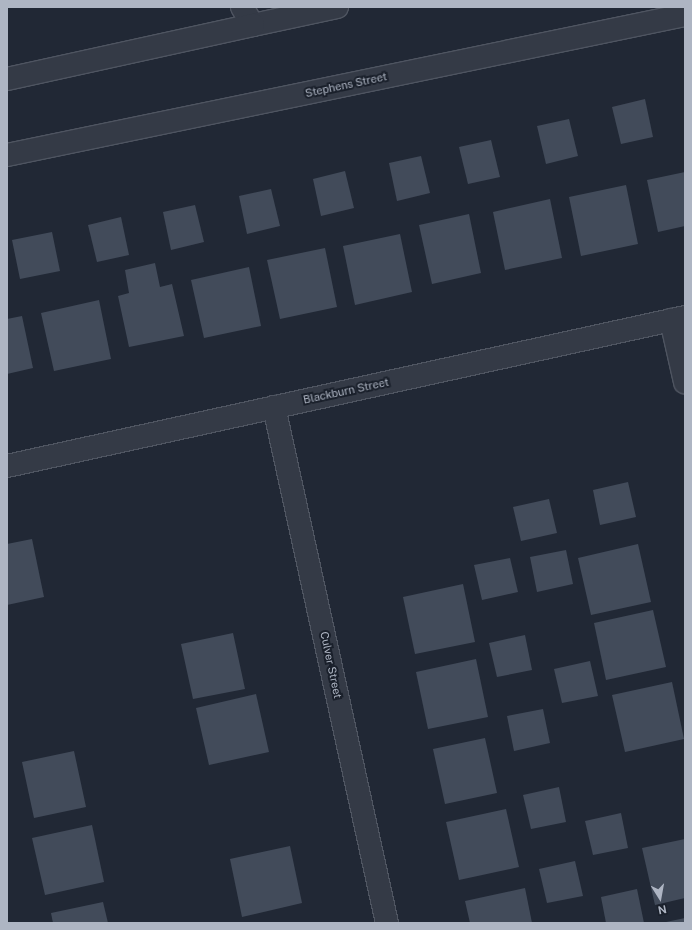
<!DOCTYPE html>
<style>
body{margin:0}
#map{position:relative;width:692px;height:930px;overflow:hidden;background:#212835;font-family:"Public Sans",sans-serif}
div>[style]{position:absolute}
.building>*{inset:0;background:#424b5a}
.roads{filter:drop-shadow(1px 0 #4f5561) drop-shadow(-1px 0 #4f5561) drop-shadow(0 1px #4f5561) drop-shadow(0 -1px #4f5561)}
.minor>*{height:22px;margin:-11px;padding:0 11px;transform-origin:11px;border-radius:11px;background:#343a46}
span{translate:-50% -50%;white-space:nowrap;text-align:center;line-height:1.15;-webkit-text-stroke:4px #1a202b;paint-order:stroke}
.street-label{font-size:11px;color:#aeb5c3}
.frame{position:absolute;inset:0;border:8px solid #aeb5c3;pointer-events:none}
.north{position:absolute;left:640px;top:878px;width:40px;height:40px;-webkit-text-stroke:3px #1a202b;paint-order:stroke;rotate:169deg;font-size:11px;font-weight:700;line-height:16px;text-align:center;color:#aeb5c3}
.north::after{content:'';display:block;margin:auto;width:14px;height:18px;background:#aeb5c3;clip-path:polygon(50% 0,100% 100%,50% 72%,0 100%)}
</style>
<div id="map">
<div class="building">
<i style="clip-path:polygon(645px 99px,653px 137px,621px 144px,612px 107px)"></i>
<i style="clip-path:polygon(569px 119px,578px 156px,546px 164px,537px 126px)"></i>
<i style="clip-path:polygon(491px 140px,500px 177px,468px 184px,459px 147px)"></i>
<i style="clip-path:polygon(421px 156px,430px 193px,397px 201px,389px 163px)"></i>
<i style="clip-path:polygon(345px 171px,354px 208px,321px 216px,313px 179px)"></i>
<i style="clip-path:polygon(685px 172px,685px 226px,658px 232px,647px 180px)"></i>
<i style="clip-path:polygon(626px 185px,638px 244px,581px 256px,569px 197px)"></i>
<i style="clip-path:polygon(271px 189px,280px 226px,247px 234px,239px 196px)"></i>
<i style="clip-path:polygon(550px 199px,562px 258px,505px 270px,493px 212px)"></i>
<i style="clip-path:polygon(195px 205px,204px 242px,171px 250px,163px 212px)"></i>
<i style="clip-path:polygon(469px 214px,481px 273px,432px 284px,419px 225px)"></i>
<i style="clip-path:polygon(121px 217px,129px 255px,97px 262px,88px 225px)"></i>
<i style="clip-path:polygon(52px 232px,60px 271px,20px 279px,12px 240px)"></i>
<i style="clip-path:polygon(400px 234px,412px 292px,355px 305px,343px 246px)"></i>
<i style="clip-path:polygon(325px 248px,337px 307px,280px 319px,267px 260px)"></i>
<i style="clip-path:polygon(155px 263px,160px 287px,172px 284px,184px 336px,129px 347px,118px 296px,129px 293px,125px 270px)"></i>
<i style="clip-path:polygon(249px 267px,261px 326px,204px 338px,191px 280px)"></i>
<i style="clip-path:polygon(99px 300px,111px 359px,54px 371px,41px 313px)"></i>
<i style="clip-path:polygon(22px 316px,33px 368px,7px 374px,7px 319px)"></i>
<i style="clip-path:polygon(628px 482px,636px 517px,600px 525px,593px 490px)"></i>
<i style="clip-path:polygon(549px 499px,557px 533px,521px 541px,513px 507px)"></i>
<i style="clip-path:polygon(32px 539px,44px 597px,7px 605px,7px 544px)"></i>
<i style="clip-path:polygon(638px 544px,651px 602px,591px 615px,578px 558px)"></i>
<i style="clip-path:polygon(566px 550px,573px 584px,537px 592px,530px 557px)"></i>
<i style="clip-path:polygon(510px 558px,518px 592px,482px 600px,474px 565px)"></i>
<i style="clip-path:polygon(463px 584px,475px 642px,415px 654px,403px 597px)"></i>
<i style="clip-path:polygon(653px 610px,666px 667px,606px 680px,594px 623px)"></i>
<i style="clip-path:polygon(233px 633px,245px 689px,193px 699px,181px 644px)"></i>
<i style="clip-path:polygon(525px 635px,532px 670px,497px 677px,489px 643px)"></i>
<i style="clip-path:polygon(476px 659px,488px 717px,428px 729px,416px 672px)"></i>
<i style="clip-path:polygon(590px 661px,598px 696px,562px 703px,554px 669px)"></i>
<i style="clip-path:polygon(672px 682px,684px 739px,625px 752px,612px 695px)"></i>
<i style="clip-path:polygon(256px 694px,269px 752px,209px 765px,196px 708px)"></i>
<i style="clip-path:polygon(543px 709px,550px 743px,514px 751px,507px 716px)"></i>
<i style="clip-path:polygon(485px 738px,497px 793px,445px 804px,433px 749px)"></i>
<i style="clip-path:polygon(74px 751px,86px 807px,34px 818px,22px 762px)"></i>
<i style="clip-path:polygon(559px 787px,566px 822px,531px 829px,523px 795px)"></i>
<i style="clip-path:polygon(506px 809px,519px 867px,459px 880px,446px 822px)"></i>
<i style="clip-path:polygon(621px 813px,628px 848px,593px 855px,585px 821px)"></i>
<i style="clip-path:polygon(92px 825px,104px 882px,45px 895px,32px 838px)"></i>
<i style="clip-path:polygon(685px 839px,685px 898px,655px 905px,642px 848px)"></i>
<i style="clip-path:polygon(290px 846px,302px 903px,242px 917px,230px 859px)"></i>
<i style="clip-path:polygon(575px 861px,583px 896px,547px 903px,539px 869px)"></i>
<i style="clip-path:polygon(525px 888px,532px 923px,470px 923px,465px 901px)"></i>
<i style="clip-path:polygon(637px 889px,644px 923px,606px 923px,601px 897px)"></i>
<i style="clip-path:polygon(103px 902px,108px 923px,53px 923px,51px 913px)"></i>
<i style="clip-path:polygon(685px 918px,685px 923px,666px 923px,666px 922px)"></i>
</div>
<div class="roads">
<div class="minor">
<i style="left:242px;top:7px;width:21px;rotate:59deg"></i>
<i style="left:253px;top:25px;width:86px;rotate:-12.1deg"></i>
<i style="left:7px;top:79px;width:252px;rotate:-12.4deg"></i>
<i style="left:7px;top:155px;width:692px;rotate:-11.67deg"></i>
<i style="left:671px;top:320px;width:64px;rotate:77.3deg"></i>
<i style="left:274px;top:407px;width:528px;rotate:77.65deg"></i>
<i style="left:7px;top:466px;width:694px;rotate:-12.39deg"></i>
</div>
</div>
<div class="street-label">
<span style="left:346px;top:85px;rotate:-12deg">Stephens Street</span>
<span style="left:346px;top:391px;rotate:-12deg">Blackburn Street</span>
<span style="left:331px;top:665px;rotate:78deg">Culver Street</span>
</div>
<div class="frame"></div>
<div class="north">N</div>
</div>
